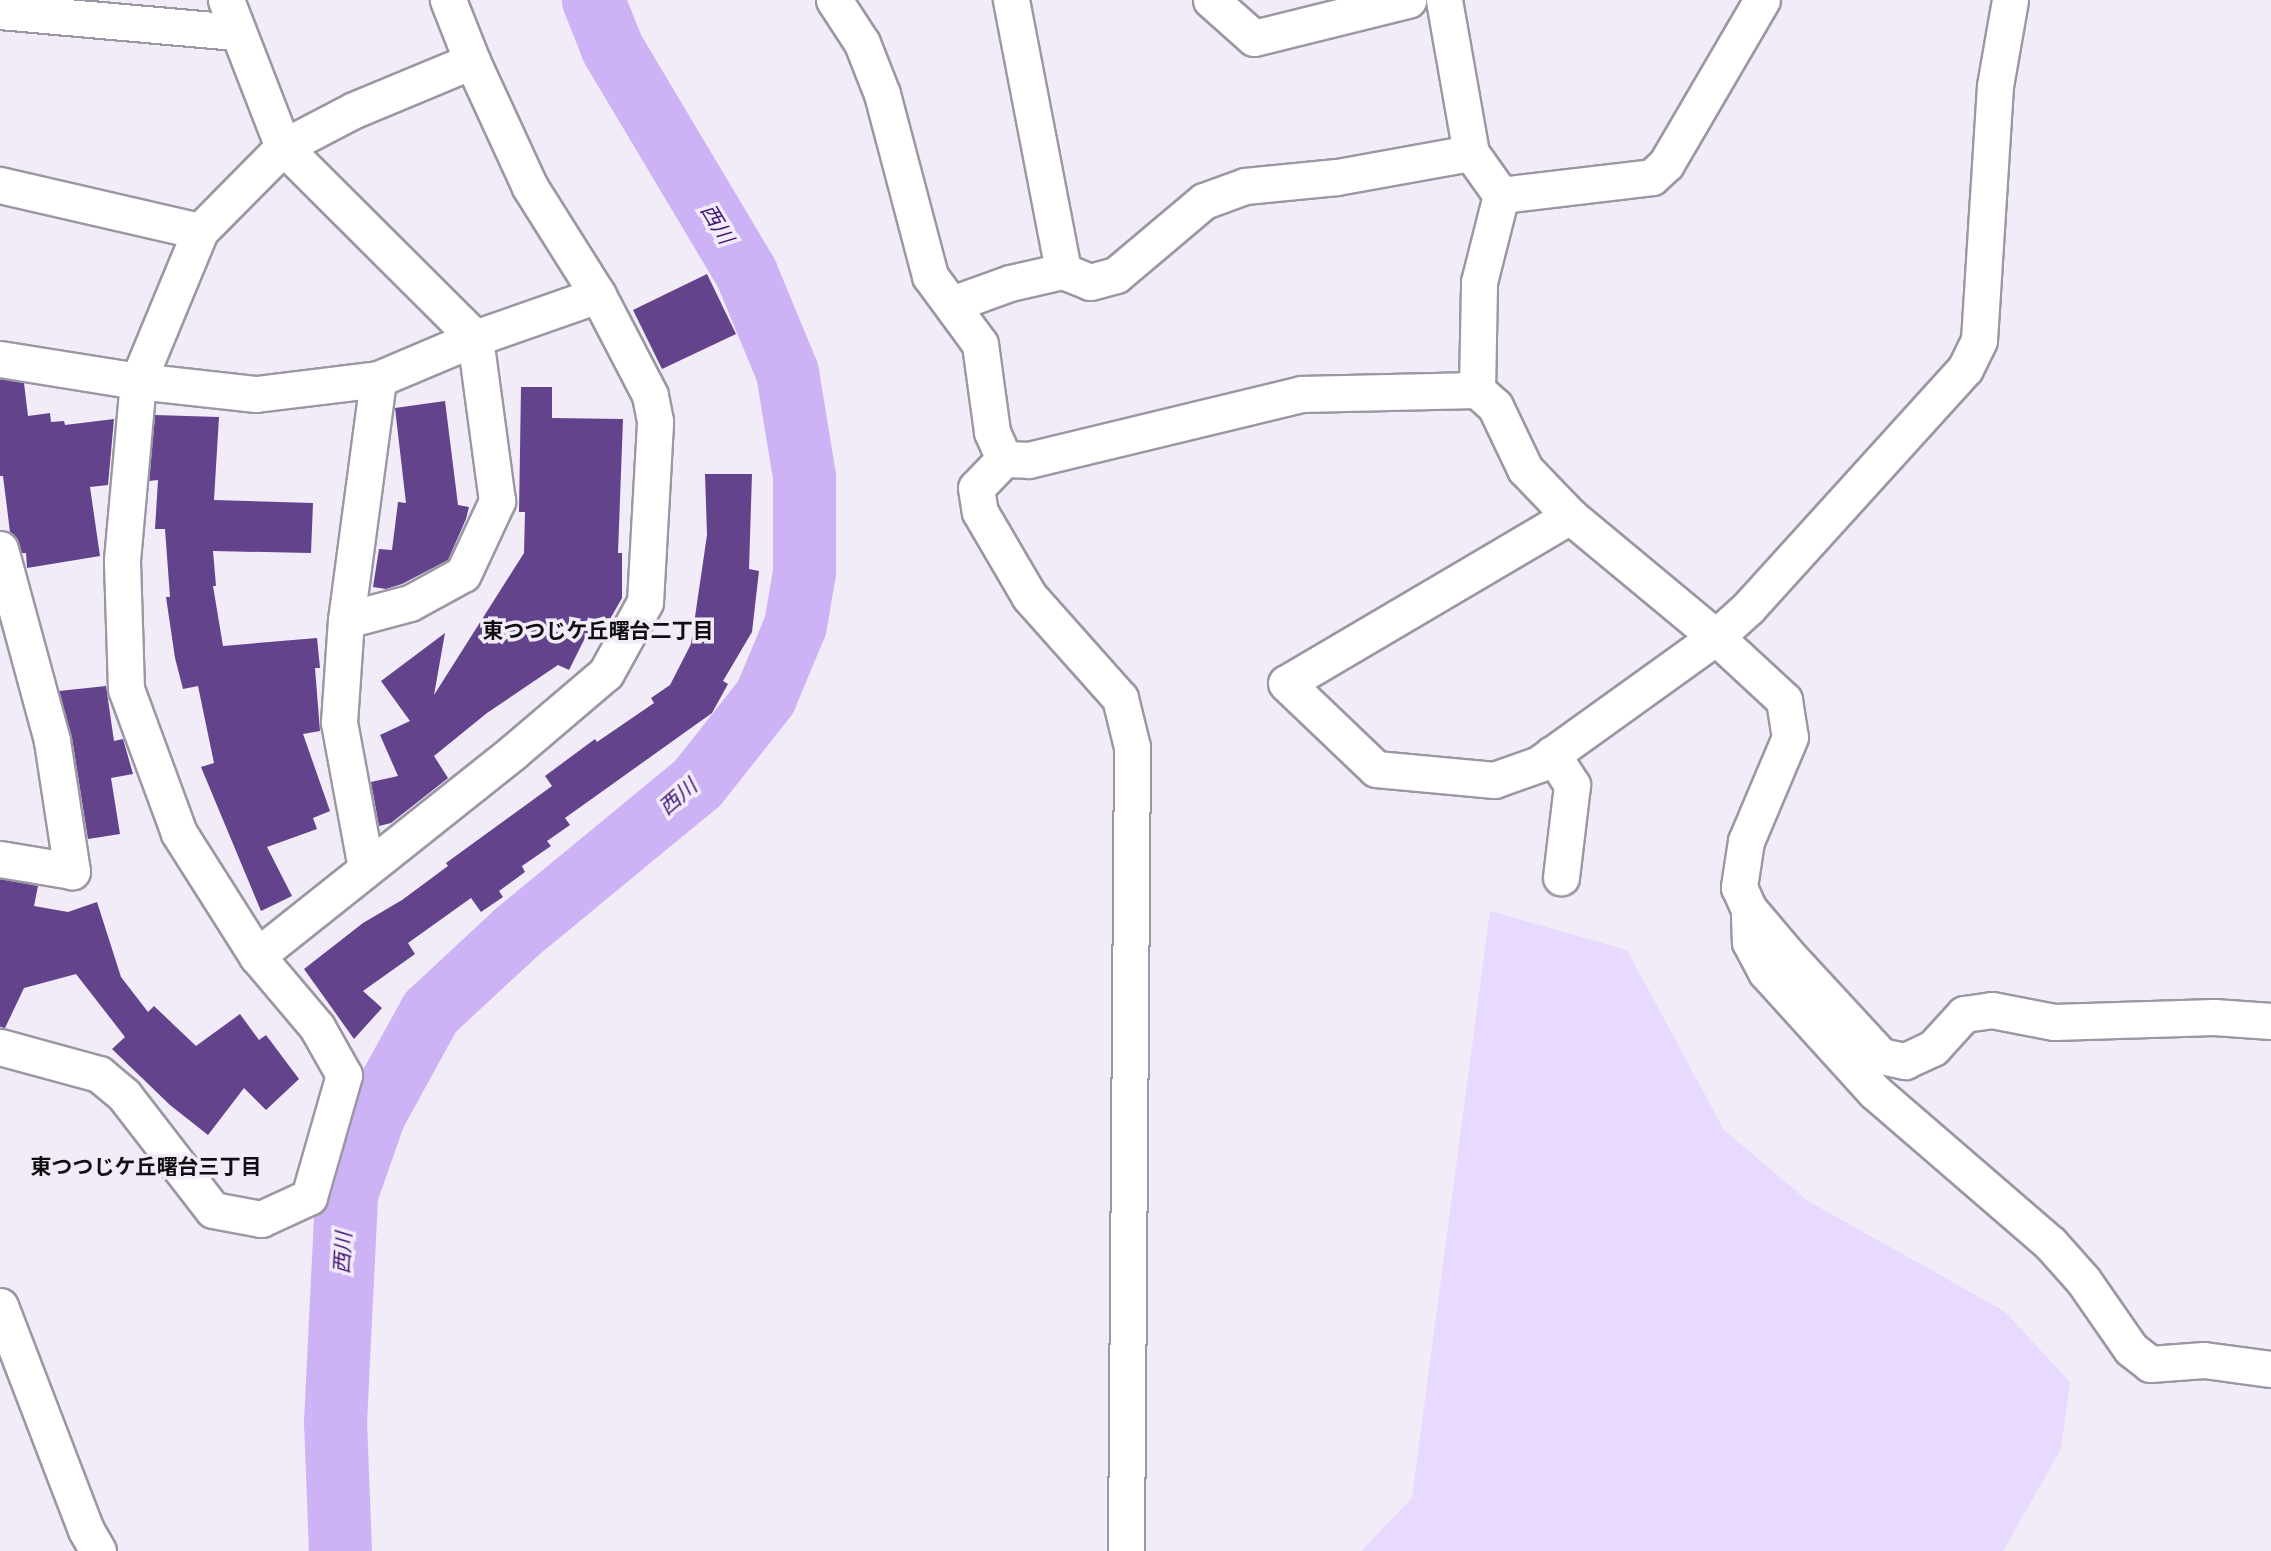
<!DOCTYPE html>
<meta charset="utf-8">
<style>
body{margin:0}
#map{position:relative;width:2271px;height:1551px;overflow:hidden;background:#f1ecf8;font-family:Rubik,"Noto Sans JP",sans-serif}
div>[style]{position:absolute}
.green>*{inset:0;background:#e7dafe}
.river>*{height:63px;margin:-31.5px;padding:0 31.5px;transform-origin:31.5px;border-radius:31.5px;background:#cdb3f5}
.building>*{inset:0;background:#63438c}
.roads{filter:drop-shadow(2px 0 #9b97a3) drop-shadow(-2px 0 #9b97a3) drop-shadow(0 2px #9b97a3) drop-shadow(0 -2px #9b97a3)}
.street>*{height:35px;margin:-17.5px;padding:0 17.5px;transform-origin:17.5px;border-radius:17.5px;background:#fff}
span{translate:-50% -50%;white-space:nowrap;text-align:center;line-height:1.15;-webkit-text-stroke:7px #f1ecf8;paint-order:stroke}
.water-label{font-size:21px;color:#461473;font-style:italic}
.neighbourhood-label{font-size:21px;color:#100e12;font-weight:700}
</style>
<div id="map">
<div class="green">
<i style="clip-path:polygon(1490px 911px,1627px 950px,1724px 1130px,1808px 1201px,2004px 1311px,2070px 1382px,2061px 1449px,2003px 1551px,1361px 1551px,1412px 1498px)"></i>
</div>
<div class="river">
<i style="left:340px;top:1551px;width:129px;rotate:-92.2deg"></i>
<i style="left:335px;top:1422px;width:228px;rotate:-87.2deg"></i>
<i style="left:346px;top:1194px;width:85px;rotate:-70.7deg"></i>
<i style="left:374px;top:1114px;width:116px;rotate:-61.2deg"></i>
<i style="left:430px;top:1012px;width:117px;rotate:-42.9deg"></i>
<i style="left:516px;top:932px;width:234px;rotate:-39.5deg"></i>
<i style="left:697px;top:783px;width:110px;rotate:-51.7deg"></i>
<i style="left:765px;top:697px;width:78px;rotate:-67.4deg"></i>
<i style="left:795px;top:625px;width:54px;rotate:-80.4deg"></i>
<i style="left:804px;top:572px;width:96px;rotate:-90deg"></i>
<i style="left:804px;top:476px;width:105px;rotate:-99.3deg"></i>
<i style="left:787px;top:372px;width:107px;rotate:-112.5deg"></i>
<i style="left:746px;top:273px;width:262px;rotate:-120.8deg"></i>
<i style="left:612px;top:48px;width:52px;rotate:-111.6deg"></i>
</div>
<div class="building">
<i style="clip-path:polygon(707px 274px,736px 334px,662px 369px,633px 310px)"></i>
<i style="clip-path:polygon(0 379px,24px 383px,28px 416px,50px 413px,51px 422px,64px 421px,65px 425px,114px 419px,108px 485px,90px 487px,100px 556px,27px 568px,26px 553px,22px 553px,19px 543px,10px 532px,3px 476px,0 476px)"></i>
<i style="clip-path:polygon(521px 387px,552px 387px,552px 418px,623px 419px,618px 553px,622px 553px,622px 598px,598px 640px,587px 634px,569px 670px,558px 665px,487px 713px,434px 756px,448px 778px,391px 823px,379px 826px,371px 782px,398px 776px,380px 735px,410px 721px,381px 681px,445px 633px,434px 695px,524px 553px,525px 512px,519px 512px)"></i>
<i style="clip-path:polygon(445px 401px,458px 505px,469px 507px,466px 519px,448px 560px,402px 584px,386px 589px,373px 587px,379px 549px,392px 550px,398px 502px,406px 503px,395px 408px)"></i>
<i style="clip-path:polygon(155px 415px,219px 417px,214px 500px,313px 503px,311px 553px,213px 551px,216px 586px,213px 586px,223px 646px,317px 638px,320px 668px,315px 668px,320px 731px,303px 734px,330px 811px,313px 818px,317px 829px,267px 847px,292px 896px,261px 911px,201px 767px,214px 763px,198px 686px,183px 689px,175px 658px,166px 597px,170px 597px,165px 529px,155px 529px,158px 480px,149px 481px)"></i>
<i style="clip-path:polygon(705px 474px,752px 474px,749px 569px,759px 571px,752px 632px,723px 681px,728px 684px,712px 713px,565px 818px,570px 825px,547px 841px,551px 846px,522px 866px,525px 872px,499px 891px,503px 897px,481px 912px,471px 898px,408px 943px,415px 954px,363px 991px,382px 1008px,354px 1039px,304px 969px,363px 923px,402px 900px,448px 866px,446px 863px,552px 786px,545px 776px,595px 739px,597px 742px,654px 703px,651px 698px,670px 685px,691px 644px,707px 535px)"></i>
<i style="clip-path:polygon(106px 686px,114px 741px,123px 739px,133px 774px,111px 778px,120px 834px,88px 839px,72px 738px,59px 691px)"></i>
<i style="clip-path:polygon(0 879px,38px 886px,34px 906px,68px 912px,97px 902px,121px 977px,148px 1012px,154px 1006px,196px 1046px,240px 1014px,259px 1040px,266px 1035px,299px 1079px,266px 1110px,244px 1088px,208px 1135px,170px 1105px,112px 1049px,125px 1037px,76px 974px,24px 988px,5px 1028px,0 1027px)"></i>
</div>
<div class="roads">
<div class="street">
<i style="left:834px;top:0;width:51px;rotate:56.9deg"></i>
<i style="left:862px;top:43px;width:55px;rotate:68.6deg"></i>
<i style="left:882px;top:94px;width:188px;rotate:75.2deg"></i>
<i style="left:930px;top:276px;width:84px;rotate:53.7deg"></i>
<i style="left:980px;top:344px;width:89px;rotate:82.2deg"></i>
<i style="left:992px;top:432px;width:30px;rotate:66deg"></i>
<i style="left:1004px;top:459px;width:25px;rotate:2deg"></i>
<i style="left:1029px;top:460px;width:280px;rotate:-13.6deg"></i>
<i style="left:1301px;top:394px;width:176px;rotate:-1.3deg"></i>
<i style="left:1477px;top:390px;width:24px;rotate:42deg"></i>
<i style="left:1495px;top:406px;width:70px;rotate:64.5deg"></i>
<i style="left:1525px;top:469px;width:65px;rotate:46.2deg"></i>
<i style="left:1570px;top:516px;width:190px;rotate:39.7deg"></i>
<i style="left:1716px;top:637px;width:93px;rotate:42.8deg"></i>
<i style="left:1784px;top:700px;width:37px;rotate:81deg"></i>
<i style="left:1790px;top:737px;width:113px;rotate:112.9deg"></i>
<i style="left:1746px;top:841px;width:47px;rotate:98.7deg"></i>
<i style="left:1739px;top:887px;width:24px;rotate:66deg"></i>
<i style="left:1749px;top:909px;width:57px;rotate:49.9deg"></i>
<i style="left:1786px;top:953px;width:140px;rotate:47.3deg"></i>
<i style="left:1881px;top:1056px;width:25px;rotate:12deg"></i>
<i style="left:1905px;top:1061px;width:31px;rotate:-25deg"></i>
<i style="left:1933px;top:1048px;width:46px;rotate:-47.6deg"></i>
<i style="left:1964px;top:1014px;width:28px;rotate:-8deg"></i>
<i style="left:1992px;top:1010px;width:63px;rotate:11deg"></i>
<i style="left:2054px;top:1022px;width:160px;rotate:-1.8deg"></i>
<i style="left:2214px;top:1017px;width:57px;rotate:4deg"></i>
<i style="left:1011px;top:0;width:276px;rotate:79.1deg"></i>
<i style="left:1211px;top:0;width:57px;rotate:41.5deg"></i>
<i style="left:1254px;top:38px;width:159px;rotate:-13.9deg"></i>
<i style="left:1444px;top:0;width:155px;rotate:80deg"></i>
<i style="left:1471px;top:153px;width:52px;rotate:54.5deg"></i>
<i style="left:1501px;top:195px;width:152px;rotate:-6.8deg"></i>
<i style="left:1652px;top:177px;width:19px;rotate:-43deg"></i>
<i style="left:1666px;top:164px;width:190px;rotate:-59.7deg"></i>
<i style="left:0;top:11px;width:237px;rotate:5.1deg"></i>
<i style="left:0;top:185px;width:205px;rotate:13deg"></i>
<i style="left:952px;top:304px;width:62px;rotate:-19.9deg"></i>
<i style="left:1010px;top:283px;width:54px;rotate:-12.8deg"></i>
<i style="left:1063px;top:271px;width:29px;rotate:22deg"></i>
<i style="left:1090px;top:282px;width:27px;rotate:-15deg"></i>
<i style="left:1116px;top:275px;width:115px;rotate:-40.1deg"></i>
<i style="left:1204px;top:201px;width:44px;rotate:-20.1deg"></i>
<i style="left:1245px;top:186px;width:92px;rotate:-5.6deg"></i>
<i style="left:1337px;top:177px;width:136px;rotate:-10.2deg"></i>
<i style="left:0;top:359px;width:140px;rotate:9.1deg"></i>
<i style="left:138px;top:381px;width:119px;rotate:6.3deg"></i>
<i style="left:256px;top:394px;width:123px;rotate:-7deg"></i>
<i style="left:378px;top:379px;width:105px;rotate:-22.9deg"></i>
<i style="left:475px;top:338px;width:130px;rotate:-19.3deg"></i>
<i style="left:1477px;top:390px;width:108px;rotate:-88.9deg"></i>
<i style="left:1479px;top:282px;width:90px;rotate:-75.8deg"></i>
<i style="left:1004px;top:459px;width:40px;rotate:134deg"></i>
<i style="left:976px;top:488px;width:24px;rotate:81deg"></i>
<i style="left:980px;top:512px;width:97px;rotate:59.7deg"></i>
<i style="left:1029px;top:596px;width:137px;rotate:48.3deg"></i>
<i style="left:1120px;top:698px;width:50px;rotate:76.2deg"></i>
<i style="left:1132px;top:747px;width:804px;rotate:90.43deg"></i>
<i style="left:1570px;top:516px;width:329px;rotate:149.5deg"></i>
<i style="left:1286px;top:683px;width:124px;rotate:43.7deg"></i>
<i style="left:1376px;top:769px;width:119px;rotate:5.3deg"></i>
<i style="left:1494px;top:780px;width:48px;rotate:-19.6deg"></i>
<i style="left:1539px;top:764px;width:218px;rotate:-35.7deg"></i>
<i style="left:1716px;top:637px;width:43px;rotate:-42.2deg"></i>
<i style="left:1748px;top:608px;width:323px;rotate:-47.8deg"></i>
<i style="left:1965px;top:369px;width:32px;rotate:-64deg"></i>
<i style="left:1979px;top:340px;width:255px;rotate:-86.4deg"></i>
<i style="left:1995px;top:86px;width:87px;rotate:-80.1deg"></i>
<i style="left:0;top:549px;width:199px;rotate:74.8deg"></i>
<i style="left:52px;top:741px;width:132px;rotate:81.3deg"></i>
<i style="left:72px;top:871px;width:73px;rotate:-170.5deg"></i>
<i style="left:346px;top:620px;width:66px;rotate:-14.9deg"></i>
<i style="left:410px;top:603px;width:60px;rotate:-28.7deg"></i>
<i style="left:463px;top:574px;width:81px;rotate:-65deg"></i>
<i style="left:497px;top:501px;width:164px;rotate:-97.7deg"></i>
<i style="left:475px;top:338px;width:271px;rotate:-135.1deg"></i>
<i style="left:283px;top:147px;width:80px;rotate:-27.5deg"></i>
<i style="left:354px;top:110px;width:128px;rotate:-22.6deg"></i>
<i style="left:1552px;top:754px;width:37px;rotate:57deg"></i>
<i style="left:1572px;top:785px;width:93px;rotate:96.8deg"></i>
<i style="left:366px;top:868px;width:148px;rotate:-100.5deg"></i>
<i style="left:339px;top:722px;width:102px;rotate:-86.1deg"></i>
<i style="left:346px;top:620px;width:243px;rotate:-82.4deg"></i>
<i style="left:1749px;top:916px;width:26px;rotate:88deg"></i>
<i style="left:1750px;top:942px;width:34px;rotate:62deg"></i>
<i style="left:1766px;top:972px;width:162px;rotate:47.8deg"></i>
<i style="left:1875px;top:1092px;width:231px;rotate:40.8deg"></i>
<i style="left:2050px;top:1243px;width:50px;rotate:48.3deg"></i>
<i style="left:2083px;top:1280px;width:84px;rotate:55.2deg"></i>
<i style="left:2131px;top:1349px;width:24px;rotate:38deg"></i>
<i style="left:2150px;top:1364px;width:54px;rotate:-4.2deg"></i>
<i style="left:2204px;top:1360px;width:68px;rotate:7.7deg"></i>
<i style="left:257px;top:956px;width:326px;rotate:-38.5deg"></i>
<i style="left:512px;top:753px;width:123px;rotate:-40.4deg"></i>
<i style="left:606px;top:673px;width:81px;rotate:-61.2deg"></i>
<i style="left:645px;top:602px;width:181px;rotate:-86.8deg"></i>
<i style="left:655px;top:421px;width:26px;rotate:-101deg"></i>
<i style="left:650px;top:395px;width:113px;rotate:-117.5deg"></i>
<i style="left:598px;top:295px;width:128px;rotate:-122.2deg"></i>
<i style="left:530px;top:187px;width:139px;rotate:-114.7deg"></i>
<i style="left:472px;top:61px;width:66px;rotate:-111.5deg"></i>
<i style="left:0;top:1047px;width:103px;rotate:15.3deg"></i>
<i style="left:99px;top:1074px;width:33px;rotate:40deg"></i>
<i style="left:124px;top:1095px;width:145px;rotate:52.3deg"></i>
<i style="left:213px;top:1210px;width:49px;rotate:10.6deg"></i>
<i style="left:261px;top:1219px;width:53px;rotate:-24.6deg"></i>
<i style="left:309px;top:1197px;width:127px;rotate:-74deg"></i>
<i style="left:344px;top:1075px;width:55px;rotate:-119.4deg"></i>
<i style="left:317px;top:1027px;width:93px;rotate:-130.2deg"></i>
<i style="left:257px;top:956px;width:146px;rotate:-122.4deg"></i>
<i style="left:179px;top:833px;width:153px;rotate:-110.2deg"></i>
<i style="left:126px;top:689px;width:129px;rotate:-91.8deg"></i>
<i style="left:122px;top:560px;width:180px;rotate:-84.9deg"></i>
<i style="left:138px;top:381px;width:162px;rotate:-67.5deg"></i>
<i style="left:200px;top:231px;width:118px;rotate:-45.3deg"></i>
<i style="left:283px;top:147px;width:158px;rotate:-111.2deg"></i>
<i style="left:0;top:1306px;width:240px;rotate:69deg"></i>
<i style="left:86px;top:1530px;width:24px;rotate:60deg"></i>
</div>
</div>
<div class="water-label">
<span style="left:717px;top:224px;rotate:59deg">西川</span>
<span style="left:678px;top:797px;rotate:-41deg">西川</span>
<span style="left:343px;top:1253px;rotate:-87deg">西川</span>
</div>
<div class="neighbourhood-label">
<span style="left:598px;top:631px">東つつじケ丘曙台二丁目</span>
<span style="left:146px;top:1167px">東つつじケ丘曙台三丁目</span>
</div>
</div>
